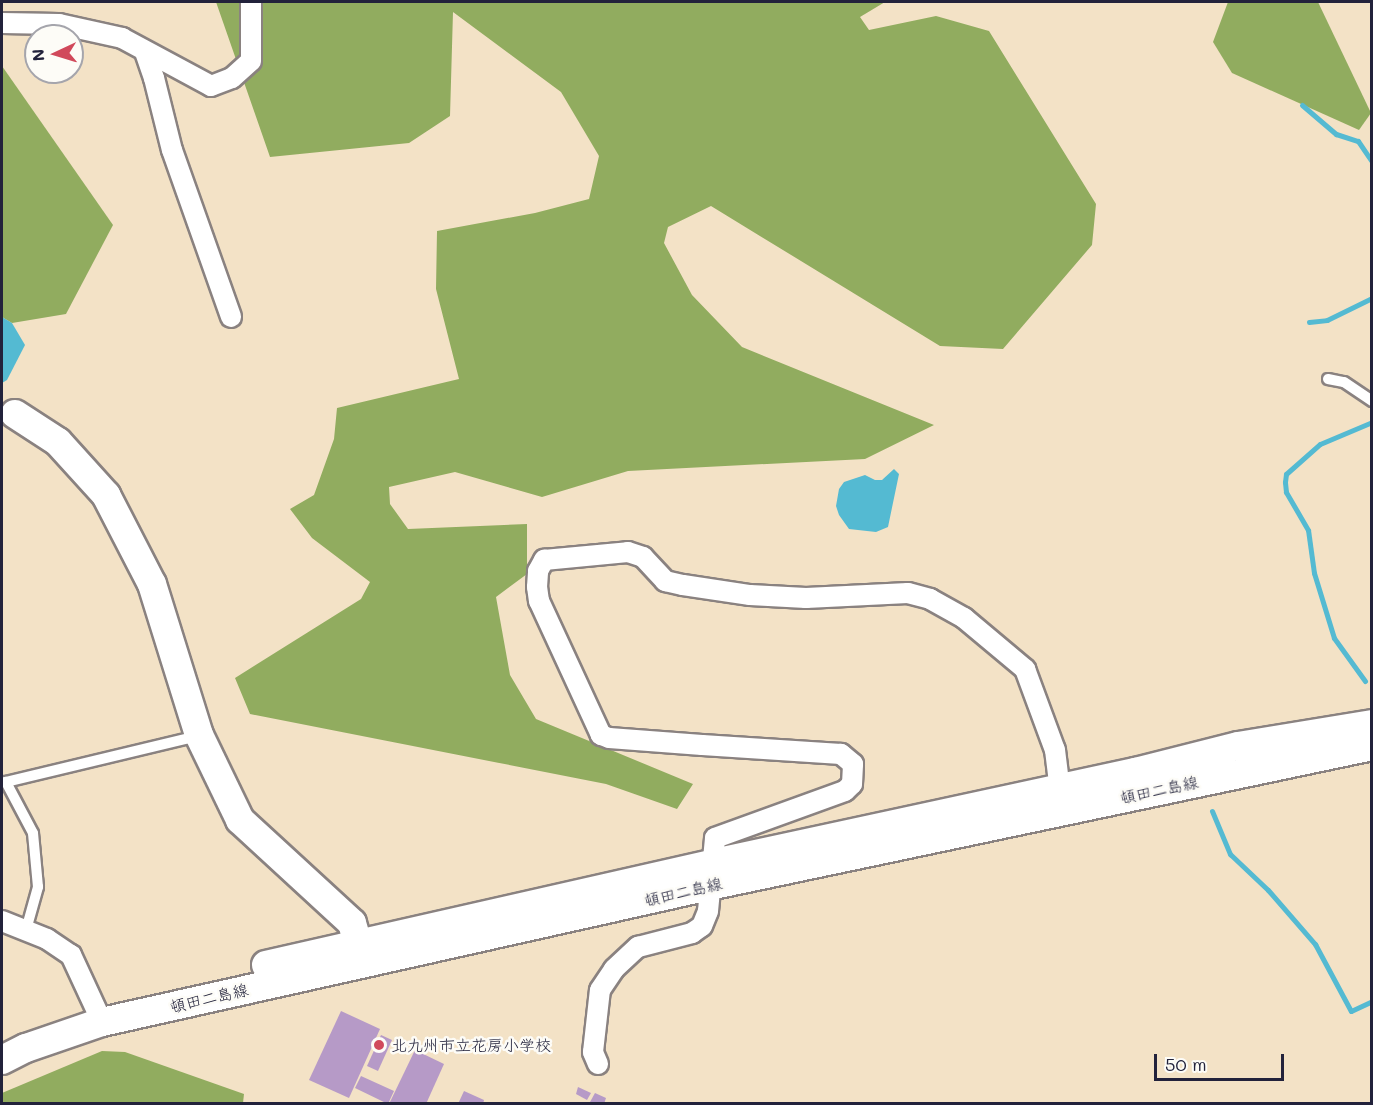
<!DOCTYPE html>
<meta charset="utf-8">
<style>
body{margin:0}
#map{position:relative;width:1373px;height:1105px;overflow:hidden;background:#f3e2c6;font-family:Mali,"Klee One",sans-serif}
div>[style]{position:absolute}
.forest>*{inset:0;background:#91ac5f}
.water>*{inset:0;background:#54bad2}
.stream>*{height:5px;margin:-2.5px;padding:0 2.5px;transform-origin:2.5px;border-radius:2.5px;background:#54bad2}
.building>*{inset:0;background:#b69ac7}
.roads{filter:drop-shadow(2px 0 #8a8280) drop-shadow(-2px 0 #8a8280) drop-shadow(0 2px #8a8280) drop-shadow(0 -2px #8a8280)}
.lane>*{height:10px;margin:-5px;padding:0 5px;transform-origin:5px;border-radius:5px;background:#fff}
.street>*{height:20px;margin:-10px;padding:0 10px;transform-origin:10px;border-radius:10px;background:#fff}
.secondary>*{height:28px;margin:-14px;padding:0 14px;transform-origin:14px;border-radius:14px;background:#fff}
.dots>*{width:16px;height:16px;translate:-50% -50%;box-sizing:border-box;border:3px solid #fdfcf7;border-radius:50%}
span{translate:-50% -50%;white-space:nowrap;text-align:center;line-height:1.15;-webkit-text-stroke:5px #fdfcf7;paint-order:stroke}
.street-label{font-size:16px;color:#22223b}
.poi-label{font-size:16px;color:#22223b}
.left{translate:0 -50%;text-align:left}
.frame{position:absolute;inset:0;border:3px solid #22223b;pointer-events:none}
.north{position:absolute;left:24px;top:24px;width:60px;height:60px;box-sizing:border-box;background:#fdfcf7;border:2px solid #a5a5ac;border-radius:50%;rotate:266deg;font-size:16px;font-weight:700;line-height:24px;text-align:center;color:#22223b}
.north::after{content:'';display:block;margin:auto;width:21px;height:27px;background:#d1495b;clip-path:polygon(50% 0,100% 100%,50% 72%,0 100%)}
.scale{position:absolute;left:1154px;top:1054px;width:130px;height:27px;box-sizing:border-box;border:3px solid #22223b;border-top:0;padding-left:8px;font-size:18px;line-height:21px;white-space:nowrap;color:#22223b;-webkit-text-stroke:4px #fdfcf7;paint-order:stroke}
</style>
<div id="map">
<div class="forest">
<i style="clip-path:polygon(216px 2px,885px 2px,860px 17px,869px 30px,936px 16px,989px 31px,1096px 204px,1092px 245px,1003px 349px,940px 346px,711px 206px,668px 227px,664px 243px,692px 295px,742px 347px,934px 425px,865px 459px,628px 471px,542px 497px,455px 472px,389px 487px,390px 504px,408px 529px,527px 524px,527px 574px,496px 597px,510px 675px,536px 719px,693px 784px,677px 809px,606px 784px,250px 714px,235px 678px,361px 599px,370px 582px,312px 538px,290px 509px,314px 495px,334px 439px,337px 408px,459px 379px,436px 289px,437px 231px,535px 213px,589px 199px,599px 156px,561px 92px,453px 12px,450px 116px,409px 143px,270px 157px)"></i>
<i style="clip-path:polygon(1228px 2px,1318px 2px,1371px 113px,1359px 130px,1232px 73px,1213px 42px)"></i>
<i style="clip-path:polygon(2px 66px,113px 225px,66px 314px,12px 323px,2px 317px)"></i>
<i style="clip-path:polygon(102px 1051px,125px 1052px,244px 1094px,243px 1103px,2px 1103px,2px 1093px)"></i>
</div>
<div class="water">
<i style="clip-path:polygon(2px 317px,12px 323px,25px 345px,7px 380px,2px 383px)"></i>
<i style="clip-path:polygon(894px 469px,899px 474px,888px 527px,876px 532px,849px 529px,839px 515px,836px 506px,839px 489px,844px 482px,865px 475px,875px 480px,882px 480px)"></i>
</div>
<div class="stream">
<i style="left:1302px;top:105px;width:45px;rotate:40.5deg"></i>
<i style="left:1336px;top:134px;width:23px;rotate:18deg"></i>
<i style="left:1358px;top:141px;width:25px;rotate:56deg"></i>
<i style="left:1309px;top:322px;width:18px;rotate:-6deg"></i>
<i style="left:1327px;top:320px;width:50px;rotate:-26.1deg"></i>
<i style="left:1365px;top:681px;width:53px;rotate:-125.8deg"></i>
<i style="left:1334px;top:638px;width:68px;rotate:-107.1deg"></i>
<i style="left:1314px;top:573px;width:43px;rotate:-97.9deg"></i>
<i style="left:1308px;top:530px;width:44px;rotate:-120.1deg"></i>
<i style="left:1286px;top:492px;width:10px;rotate:-96deg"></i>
<i style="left:1285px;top:482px;width:8px;rotate:-83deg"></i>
<i style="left:1286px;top:474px;width:45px;rotate:-41.4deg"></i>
<i style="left:1320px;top:444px;width:56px;rotate:-22.9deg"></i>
<i style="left:1212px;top:811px;width:47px;rotate:67.3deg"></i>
<i style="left:1230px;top:854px;width:52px;rotate:43.5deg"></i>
<i style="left:1268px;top:890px;width:72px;rotate:49deg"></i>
<i style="left:1315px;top:944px;width:76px;rotate:61.8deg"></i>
<i style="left:1351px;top:1011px;width:23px;rotate:-25deg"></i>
</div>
<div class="building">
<i style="clip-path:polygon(341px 1011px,380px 1029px,349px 1098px,309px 1080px)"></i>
<i style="clip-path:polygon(381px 1035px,392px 1040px,378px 1071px,367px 1066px)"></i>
<i style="clip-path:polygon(415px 1050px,444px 1064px,426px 1104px,389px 1104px)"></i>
<i style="clip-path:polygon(361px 1076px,394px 1091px,388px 1104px,355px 1088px)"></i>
<i style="clip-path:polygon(578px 1087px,591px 1093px,587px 1100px,576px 1094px)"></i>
<i style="clip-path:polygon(464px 1091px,484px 1100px,483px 1104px,458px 1104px)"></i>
<i style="clip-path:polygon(595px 1093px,606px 1098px,604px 1104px,590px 1102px)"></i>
</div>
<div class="roads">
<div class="lane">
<i style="left:1328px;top:379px;width:16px;rotate:11deg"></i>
<i style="left:1344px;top:382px;width:34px;rotate:34deg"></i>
<i style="left:26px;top:930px;width:45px;rotate:-74.4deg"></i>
<i style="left:38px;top:887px;width:54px;rotate:-95.3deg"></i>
<i style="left:33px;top:833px;width:58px;rotate:-117.9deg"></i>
<i style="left:6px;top:782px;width:197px;rotate:-13.5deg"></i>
</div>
<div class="street">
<i style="left:2px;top:23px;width:57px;rotate:1deg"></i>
<i style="left:59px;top:24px;width:65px;rotate:12.5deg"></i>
<i style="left:122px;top:38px;width:101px;rotate:28.3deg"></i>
<i style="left:211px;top:86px;width:22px;rotate:-21deg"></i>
<i style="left:232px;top:78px;width:25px;rotate:-42deg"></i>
<i style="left:251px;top:61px;width:59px;rotate:-90deg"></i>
<i style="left:145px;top:52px;width:28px;rotate:71deg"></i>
<i style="left:154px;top:78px;width:74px;rotate:76deg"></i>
<i style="left:172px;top:150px;width:177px;rotate:70.5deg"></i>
<i style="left:2px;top:921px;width:48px;rotate:21.8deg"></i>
<i style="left:47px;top:939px;width:29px;rotate:34deg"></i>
<i style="left:71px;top:955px;width:74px;rotate:65.2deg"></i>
<i style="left:598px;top:1064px;width:13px;rotate:-113deg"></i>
<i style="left:593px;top:1052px;width:62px;rotate:-83.6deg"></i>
<i style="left:600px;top:990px;width:25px;rotate:-56deg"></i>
<i style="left:614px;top:969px;width:33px;rotate:-43deg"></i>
<i style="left:638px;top:947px;width:56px;rotate:-14.5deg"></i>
<i style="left:692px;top:933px;width:12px;rotate:-35deg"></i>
<i style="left:702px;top:926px;width:16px;rotate:-68deg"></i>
<i style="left:708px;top:911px;width:73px;rotate:-84.5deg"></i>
<i style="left:715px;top:838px;width:138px;rotate:-19.9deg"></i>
<i style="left:845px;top:791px;width:10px;rotate:-45deg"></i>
<i style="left:852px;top:784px;width:20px;rotate:-87deg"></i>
<i style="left:853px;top:764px;width:16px;rotate:-140deg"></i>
<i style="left:841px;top:754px;width:139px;rotate:-176.3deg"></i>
<i style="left:702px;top:745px;width:93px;rotate:-175.7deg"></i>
<i style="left:609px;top:738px;width:9px;rotate:-159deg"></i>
<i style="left:601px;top:735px;width:148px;rotate:-114.8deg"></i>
<i style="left:539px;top:601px;width:14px;rotate:-98deg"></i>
<i style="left:537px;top:587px;width:16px;rotate:-86deg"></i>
<i style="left:538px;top:571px;width:13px;rotate:-61deg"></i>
<i style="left:544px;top:560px;width:84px;rotate:-5.4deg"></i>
<i style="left:628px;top:552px;width:16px;rotate:18deg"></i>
<i style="left:643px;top:557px;width:33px;rotate:47deg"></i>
<i style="left:665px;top:581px;width:18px;rotate:13deg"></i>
<i style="left:683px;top:585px;width:68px;rotate:8.5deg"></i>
<i style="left:750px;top:595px;width:56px;rotate:3.1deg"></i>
<i style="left:806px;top:598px;width:102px;rotate:-2.8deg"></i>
<i style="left:908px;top:593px;width:23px;rotate:15deg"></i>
<i style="left:930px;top:599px;width:39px;rotate:29deg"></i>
<i style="left:964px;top:618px;width:80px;rotate:39.9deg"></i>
<i style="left:1025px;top:669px;width:86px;rotate:69.7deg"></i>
<i style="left:1055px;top:750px;width:39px;rotate:83deg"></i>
</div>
<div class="secondary">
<i style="left:15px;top:414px;width:51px;rotate:33.1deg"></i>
<i style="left:58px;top:442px;width:72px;rotate:47.8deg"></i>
<i style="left:106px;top:495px;width:100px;rotate:62.7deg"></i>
<i style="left:152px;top:584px;width:158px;rotate:72.7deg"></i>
<i style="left:199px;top:735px;width:94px;rotate:64.2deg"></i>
<i style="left:240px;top:820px;width:152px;rotate:42.6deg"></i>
<i style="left:352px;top:923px;width:40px;rotate:74deg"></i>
<i style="left:266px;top:965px;width:459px;rotate:-12.8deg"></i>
<i style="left:714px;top:863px;width:431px;rotate:-12.2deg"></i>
<i style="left:1135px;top:772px;width:106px;rotate:-14.2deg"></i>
<i style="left:1238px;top:746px;width:136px;rotate:-9.3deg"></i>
<i style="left:2px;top:1060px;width:27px;rotate:-27deg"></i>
<i style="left:26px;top:1048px;width:80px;rotate:-18.9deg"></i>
<i style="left:102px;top:1022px;width:622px;rotate:-12.63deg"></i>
<i style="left:709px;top:886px;width:678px;rotate:-11.92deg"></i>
</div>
</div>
<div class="dots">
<i style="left:379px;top:1045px;background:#d1495b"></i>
</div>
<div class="street-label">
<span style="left:1159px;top:790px;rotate:-12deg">頓田二島線</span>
<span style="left:683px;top:892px;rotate:-13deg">頓田二島線</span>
<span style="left:209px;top:998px;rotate:-13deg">頓田二島線</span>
</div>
<div class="poi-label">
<span class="left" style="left:391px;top:1045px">北九州市立花房小学校</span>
</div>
<div class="frame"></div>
<div class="north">N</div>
<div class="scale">50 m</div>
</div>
